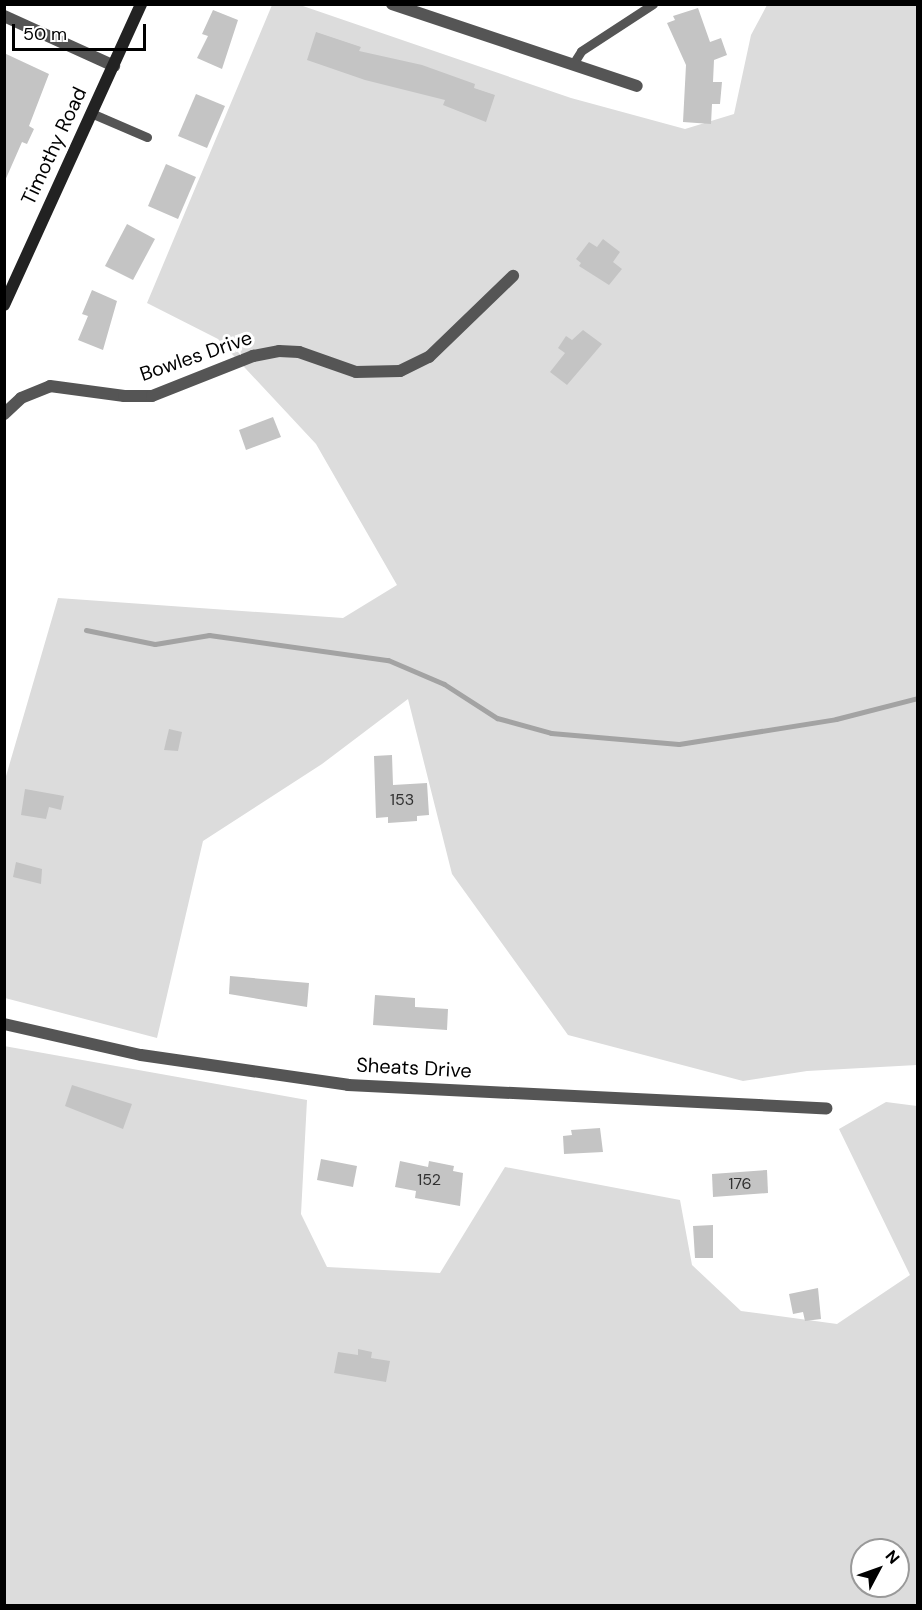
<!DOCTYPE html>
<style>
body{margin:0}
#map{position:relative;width:922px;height:1610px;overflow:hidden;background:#fff;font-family:"DM Sans",sans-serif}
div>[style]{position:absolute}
.green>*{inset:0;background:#dcdcdc}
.stream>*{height:5px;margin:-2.5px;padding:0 2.5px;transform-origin:2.5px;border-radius:2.5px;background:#a3a3a3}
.building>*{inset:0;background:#c4c4c4}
.service>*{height:9px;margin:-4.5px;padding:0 4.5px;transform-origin:4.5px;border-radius:4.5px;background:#555}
.minor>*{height:12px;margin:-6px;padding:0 6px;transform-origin:6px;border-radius:6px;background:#555}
.secondary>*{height:12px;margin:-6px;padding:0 6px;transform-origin:6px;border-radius:6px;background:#222}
span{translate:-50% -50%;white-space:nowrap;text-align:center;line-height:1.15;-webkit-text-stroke:6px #fff;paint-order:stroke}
.number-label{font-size:16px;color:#313131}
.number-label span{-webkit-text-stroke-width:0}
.street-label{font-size:20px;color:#000}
.frame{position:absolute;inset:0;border:6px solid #000;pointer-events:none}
.north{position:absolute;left:850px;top:1538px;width:60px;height:60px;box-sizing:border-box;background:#fff;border:2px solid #999;border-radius:50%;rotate:49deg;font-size:16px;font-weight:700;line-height:24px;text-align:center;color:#000}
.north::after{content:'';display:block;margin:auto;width:21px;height:27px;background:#000;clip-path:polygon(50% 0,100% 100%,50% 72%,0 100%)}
.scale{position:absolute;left:12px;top:24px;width:134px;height:27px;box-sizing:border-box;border:3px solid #000;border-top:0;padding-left:8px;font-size:18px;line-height:21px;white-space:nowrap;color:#000;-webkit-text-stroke:4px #fff;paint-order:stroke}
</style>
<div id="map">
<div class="green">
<i style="clip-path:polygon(272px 5px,300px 5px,571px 98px,685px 129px,734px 114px,751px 35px,767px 5px,917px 5px,917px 1065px,807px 1071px,743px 1081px,568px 1035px,452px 874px,408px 699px,322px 764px,203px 841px,157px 1038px,5px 998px,4px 783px,58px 598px,343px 618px,397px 585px,316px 444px,218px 339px,147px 303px)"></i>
<i style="clip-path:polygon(evenodd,4px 1046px,307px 1100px,301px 1214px,327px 1267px,440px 1273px,505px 1167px,680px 1200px,692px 1265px,741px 1311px,837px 1324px,910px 1275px,839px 1129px,886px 1102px,917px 1106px,917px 1605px,5px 1605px,4px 1046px,862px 1550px,898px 1550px,898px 1586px,862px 1586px,862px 1550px)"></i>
</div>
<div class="stream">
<i style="left:86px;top:630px;width:70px;rotate:11.5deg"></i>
<i style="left:155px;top:644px;width:55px;rotate:-9.5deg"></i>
<i style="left:209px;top:635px;width:181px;rotate:8deg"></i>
<i style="left:388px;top:660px;width:61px;rotate:23.2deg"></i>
<i style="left:444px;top:684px;width:63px;rotate:32.7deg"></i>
<i style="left:497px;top:718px;width:56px;rotate:15.5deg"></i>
<i style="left:551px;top:733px;width:128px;rotate:4.9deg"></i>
<i style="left:679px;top:744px;width:159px;rotate:-9deg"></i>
<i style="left:836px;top:719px;width:85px;rotate:-14.4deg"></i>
</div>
<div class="building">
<i style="clip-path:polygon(698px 8px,710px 42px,721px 38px,727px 55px,714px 60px,713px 82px,722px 82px,720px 104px,712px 104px,711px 124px,683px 122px,686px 65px,667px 23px,675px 20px,673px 16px)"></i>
<i style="clip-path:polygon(213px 10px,238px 20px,222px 69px,197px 58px,208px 36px,202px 34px)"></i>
<i style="clip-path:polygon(316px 32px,361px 47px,359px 51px,422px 65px,475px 84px,474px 88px,495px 95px,486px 122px,443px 105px,445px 100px,365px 80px,307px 60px)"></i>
<i style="clip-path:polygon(4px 53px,49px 74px,29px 126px,34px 129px,27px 144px,22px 142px,4px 183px)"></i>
<i style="clip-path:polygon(196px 94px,225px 106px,207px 148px,178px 136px)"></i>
<i style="clip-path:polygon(166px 164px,196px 177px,178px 219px,148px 206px)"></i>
<i style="clip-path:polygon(127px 224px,155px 239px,133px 280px,105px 266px)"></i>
<i style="clip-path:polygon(603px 239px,620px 252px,613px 262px,622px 269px,609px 285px,579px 266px,581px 263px,576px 259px,589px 242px,597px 247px)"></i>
<i style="clip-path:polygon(92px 290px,117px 301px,103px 350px,78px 340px,88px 316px,82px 314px)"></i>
<i style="clip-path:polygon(583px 330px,602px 344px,567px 385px,550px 372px,565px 353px,558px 348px,566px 336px,572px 340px)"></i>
<i style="clip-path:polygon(273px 417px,281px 437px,246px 450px,239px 430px)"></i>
<i style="clip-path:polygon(169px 729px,182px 732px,178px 751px,164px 750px)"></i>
<i style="clip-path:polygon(392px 755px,393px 785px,427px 783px,429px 815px,417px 816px,417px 821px,388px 823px,388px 817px,376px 818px,374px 756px)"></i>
<i style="clip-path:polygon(25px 789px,64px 796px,61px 810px,49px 807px,46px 819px,21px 815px)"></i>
<i style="clip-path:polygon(16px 862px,42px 869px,41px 884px,13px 877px)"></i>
<i style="clip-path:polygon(230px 976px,309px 983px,307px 1007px,229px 994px)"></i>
<i style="clip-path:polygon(375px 995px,415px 998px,415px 1007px,448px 1009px,447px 1030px,373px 1025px)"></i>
<i style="clip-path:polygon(72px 1085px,132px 1104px,123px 1129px,65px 1106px)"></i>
<i style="clip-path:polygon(600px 1128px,603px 1152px,564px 1154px,563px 1136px,572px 1135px,571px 1130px)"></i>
<i style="clip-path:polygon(321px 1159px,357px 1166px,353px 1187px,317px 1180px)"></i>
<i style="clip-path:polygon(400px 1161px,428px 1167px,429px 1161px,454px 1166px,453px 1171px,463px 1173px,460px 1206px,415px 1198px,416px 1191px,395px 1187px)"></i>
<i style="clip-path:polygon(767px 1170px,768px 1193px,713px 1197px,712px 1174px)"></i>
<i style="clip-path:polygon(713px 1225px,713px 1258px,695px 1258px,693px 1226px)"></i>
<i style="clip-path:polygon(818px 1288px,821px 1319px,805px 1321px,803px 1312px,793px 1314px,789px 1294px)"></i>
<i style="clip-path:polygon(358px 1349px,372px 1352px,371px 1358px,390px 1361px,386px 1382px,334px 1373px,338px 1352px,358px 1355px)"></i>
</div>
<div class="service">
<i style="left:573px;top:64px;width:15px;rotate:-58deg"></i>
<i style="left:581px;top:51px;width:86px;rotate:-33.1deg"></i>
<i style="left:91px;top:113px;width:61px;rotate:23.2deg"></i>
</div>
<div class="minor">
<i style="left:392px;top:4px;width:258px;rotate:18.5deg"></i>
<i style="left:4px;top:16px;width:121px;rotate:24.4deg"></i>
<i style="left:4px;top:414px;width:23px;rotate:-43deg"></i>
<i style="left:21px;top:398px;width:31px;rotate:-22deg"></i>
<i style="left:50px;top:386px;width:75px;rotate:7.7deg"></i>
<i style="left:124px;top:396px;width:28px"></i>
<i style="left:152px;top:396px;width:109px;rotate:-21.6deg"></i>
<i style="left:253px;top:356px;width:26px;rotate:-11deg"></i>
<i style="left:279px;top:351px;width:20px;rotate:3deg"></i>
<i style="left:299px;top:352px;width:60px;rotate:19.3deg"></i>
<i style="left:356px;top:372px;width:44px;rotate:-1.3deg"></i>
<i style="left:400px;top:371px;width:32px;rotate:-26deg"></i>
<i style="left:429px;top:357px;width:117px;rotate:-44deg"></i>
<i style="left:4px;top:1024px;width:140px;rotate:12.8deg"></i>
<i style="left:141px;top:1055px;width:209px;rotate:8.2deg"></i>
<i style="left:348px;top:1085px;width:479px;rotate:2.8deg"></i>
</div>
<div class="secondary">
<i style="left:4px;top:305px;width:331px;rotate:-65.5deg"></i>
</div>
<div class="number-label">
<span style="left:402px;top:800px">153</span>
<span style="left:429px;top:1180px">152</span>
<span style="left:740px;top:1184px">176</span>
</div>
<div class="street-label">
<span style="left:54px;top:146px;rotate:-65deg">Timothy Road</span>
<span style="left:196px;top:356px;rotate:-19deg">Bowles Drive</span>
<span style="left:414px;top:1068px;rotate:3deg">Sheats Drive</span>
</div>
<div class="frame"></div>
<div class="north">N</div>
<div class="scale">50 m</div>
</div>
